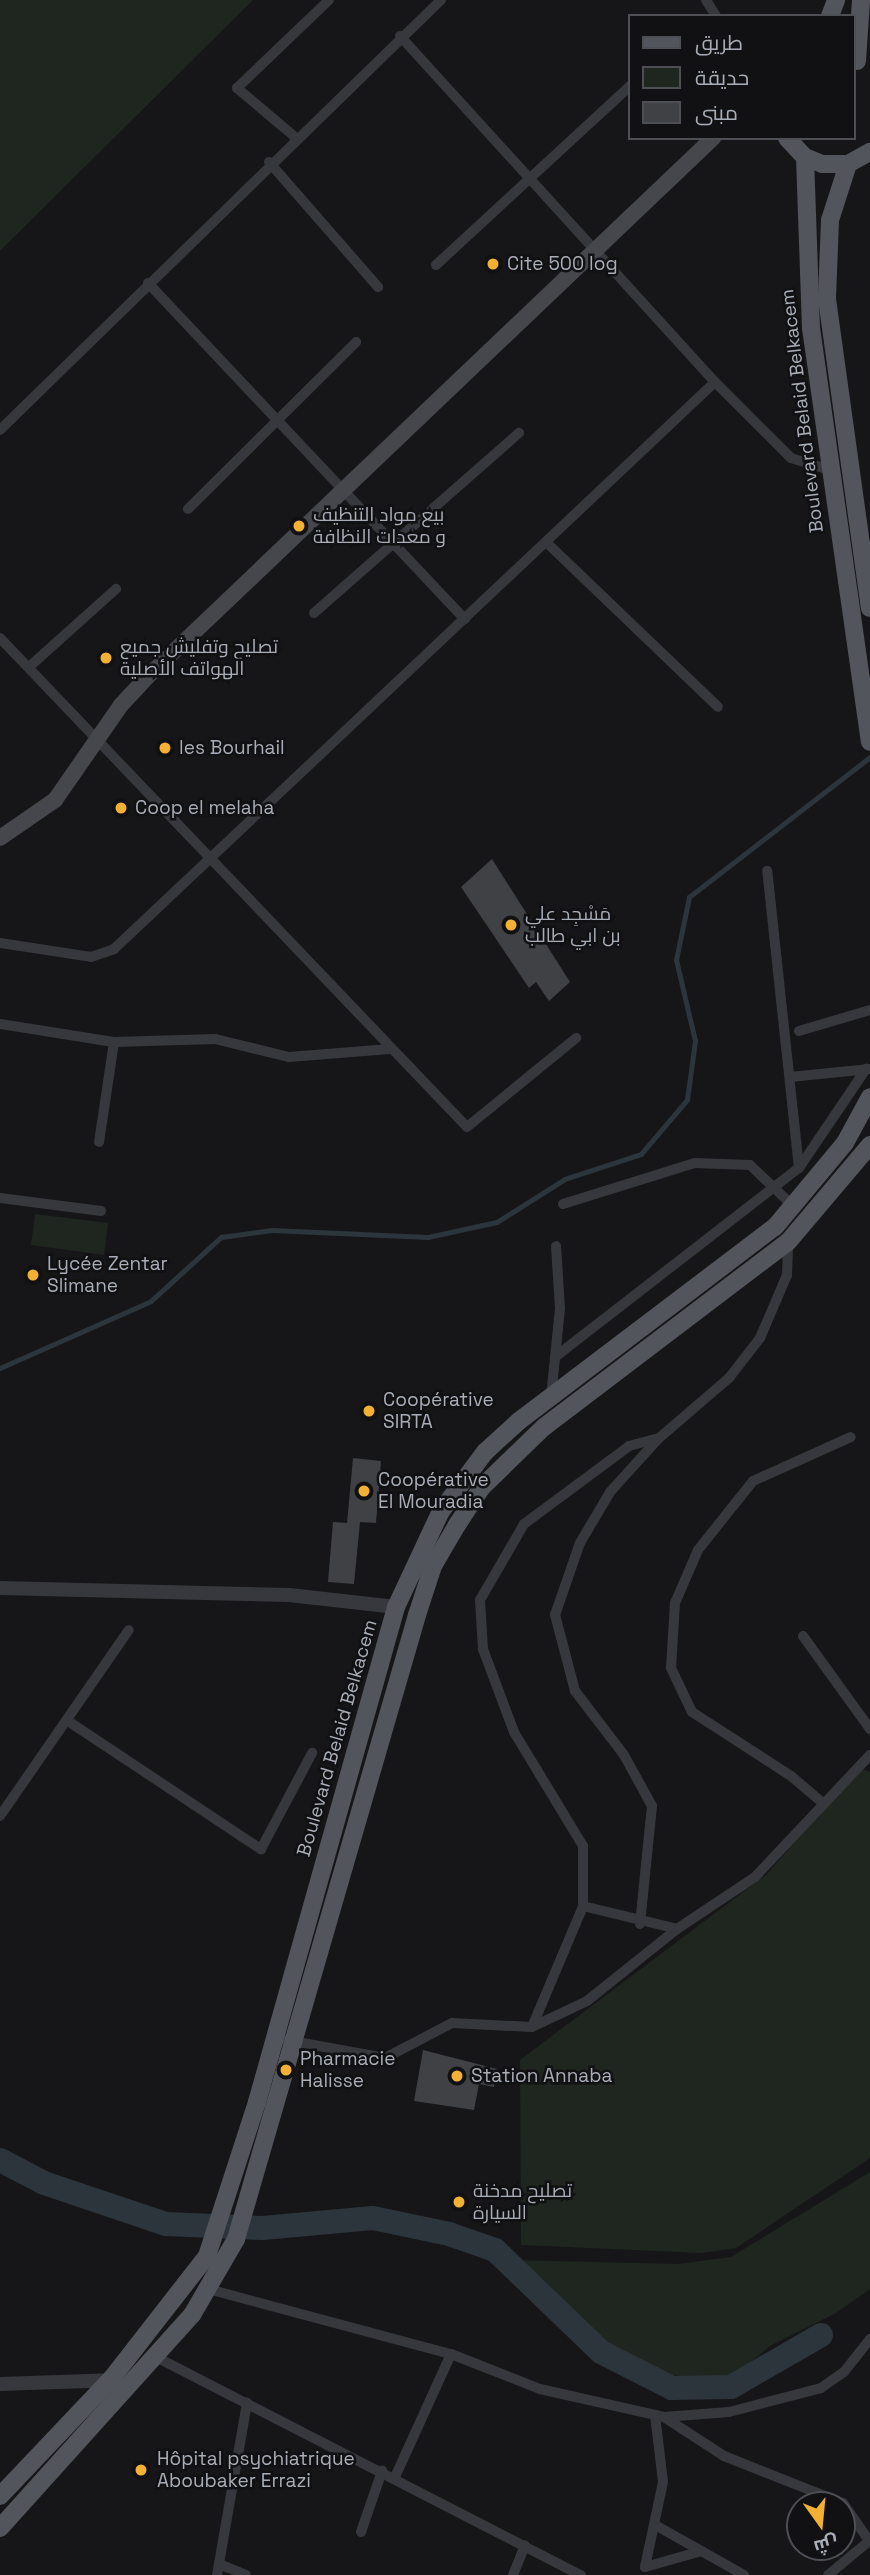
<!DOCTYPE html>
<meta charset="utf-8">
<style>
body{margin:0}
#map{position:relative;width:870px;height:2575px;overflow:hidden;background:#161618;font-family:"Space Grotesk",Cairo,sans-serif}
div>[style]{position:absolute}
.green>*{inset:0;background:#1e261f}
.stream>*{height:4.5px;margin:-2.25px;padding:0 2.25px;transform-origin:2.25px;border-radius:2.25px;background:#2c353c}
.river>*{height:24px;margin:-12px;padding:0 12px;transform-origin:12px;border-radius:12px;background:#2c353c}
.building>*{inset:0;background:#404145}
.minor>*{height:10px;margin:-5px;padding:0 5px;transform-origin:5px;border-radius:5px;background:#37383d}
.tertiary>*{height:14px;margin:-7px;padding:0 7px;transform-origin:7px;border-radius:7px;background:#37383d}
.secondary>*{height:16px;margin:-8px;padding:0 8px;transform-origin:8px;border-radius:8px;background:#45474d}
.primary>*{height:18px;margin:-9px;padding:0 9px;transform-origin:9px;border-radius:9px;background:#53555c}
.dots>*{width:19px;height:19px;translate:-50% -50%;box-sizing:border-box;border:4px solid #111113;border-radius:50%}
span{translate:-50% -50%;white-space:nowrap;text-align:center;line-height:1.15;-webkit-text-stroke:5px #111113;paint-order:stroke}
.poi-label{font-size:19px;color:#a8adb8}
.left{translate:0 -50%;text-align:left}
.street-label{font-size:19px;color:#a8adb8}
.legend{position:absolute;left:628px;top:14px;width:228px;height:126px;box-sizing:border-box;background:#111113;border:2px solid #4d4f55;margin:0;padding:9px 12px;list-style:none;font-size:21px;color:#a8adb8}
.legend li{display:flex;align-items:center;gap:14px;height:35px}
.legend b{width:35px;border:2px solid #4d4f55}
.north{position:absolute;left:786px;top:2491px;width:70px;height:70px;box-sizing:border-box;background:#111113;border:2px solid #4d4f55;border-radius:50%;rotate:165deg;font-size:19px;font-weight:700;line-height:28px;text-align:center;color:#a8adb8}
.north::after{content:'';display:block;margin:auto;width:24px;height:32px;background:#f2b134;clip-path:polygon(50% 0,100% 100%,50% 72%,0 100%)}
</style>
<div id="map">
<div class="green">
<i style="clip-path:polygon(0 0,253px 0,0 251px)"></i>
<i style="clip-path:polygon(35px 1214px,108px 1223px,104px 1255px,31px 1245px)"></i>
<i style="clip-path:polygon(859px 1768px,870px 1772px,870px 2158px,736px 2248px,702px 2253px,521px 2245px,520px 2060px,767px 1874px)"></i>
<i style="clip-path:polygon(870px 2172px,870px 2289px,836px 2313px,770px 2346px,735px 2375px,715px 2381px,659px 2373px,605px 2346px,512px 2260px,678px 2264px,731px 2257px)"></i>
</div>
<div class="stream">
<i style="left:0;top:1368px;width:165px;rotate:-23.9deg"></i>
<i style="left:151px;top:1301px;width:95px;rotate:-42.4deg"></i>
<i style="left:221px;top:1237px;width:51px;rotate:-7.8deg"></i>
<i style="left:272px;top:1230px;width:156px;rotate:2.6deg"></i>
<i style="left:428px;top:1237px;width:71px;rotate:-12.3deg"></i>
<i style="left:497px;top:1222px;width:80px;rotate:-32.3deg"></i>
<i style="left:565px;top:1179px;width:80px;rotate:-18.2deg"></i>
<i style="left:641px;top:1154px;width:71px;rotate:-49.6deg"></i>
<i style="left:687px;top:1100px;width:60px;rotate:-82.3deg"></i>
<i style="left:695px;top:1041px;width:83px;rotate:-103.2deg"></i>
<i style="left:676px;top:960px;width:64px;rotate:-78.3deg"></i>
<i style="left:689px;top:897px;width:229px;rotate:-37.7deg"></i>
</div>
<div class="river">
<i style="left:0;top:2160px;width:50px;rotate:27.6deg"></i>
<i style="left:44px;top:2183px;width:129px;rotate:18.6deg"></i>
<i style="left:166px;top:2224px;width:97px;rotate:2.4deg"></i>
<i style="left:263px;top:2228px;width:110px;rotate:-5.2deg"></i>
<i style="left:373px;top:2218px;width:78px;rotate:11.9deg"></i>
<i style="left:449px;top:2234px;width:49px;rotate:19.2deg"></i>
<i style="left:495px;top:2250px;width:147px;rotate:43.9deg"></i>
<i style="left:601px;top:2352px;width:80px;rotate:26.9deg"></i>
<i style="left:672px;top:2388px;width:59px;rotate:-1deg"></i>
<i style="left:731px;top:2387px;width:104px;rotate:-30deg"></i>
</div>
<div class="building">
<i style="clip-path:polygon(492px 859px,570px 982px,549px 1001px,536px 982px,529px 988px,461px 887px)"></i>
<i style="clip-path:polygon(353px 1458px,381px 1461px,376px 1523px,360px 1522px,354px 1584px,328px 1582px,333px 1522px,347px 1523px)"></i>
<i style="clip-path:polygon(423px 2050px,497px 2069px,494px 2087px,479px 2084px,474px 2110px,414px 2101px)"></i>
</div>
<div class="minor">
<i style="left:706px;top:0;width:19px;rotate:58deg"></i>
<i style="left:400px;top:36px;width:468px;rotate:47.7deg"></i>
<i style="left:715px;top:382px;width:107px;rotate:45deg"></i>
<i style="left:791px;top:458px;width:38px;rotate:17deg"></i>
<i style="left:295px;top:137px;width:76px;rotate:-139.8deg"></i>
<i style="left:237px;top:88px;width:127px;rotate:-43.7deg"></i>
<i style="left:269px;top:162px;width:166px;rotate:48.9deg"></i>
<i style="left:436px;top:265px;width:264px;rotate:-42.7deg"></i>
<i style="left:148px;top:283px;width:462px;rotate:46.7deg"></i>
<i style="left:0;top:430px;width:616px;rotate:-44.28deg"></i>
<i style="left:188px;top:509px;width:237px;rotate:-44.8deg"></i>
<i style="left:546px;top:542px;width:238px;rotate:43.8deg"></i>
<i style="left:314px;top:613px;width:273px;rotate:-41.3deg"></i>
<i style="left:0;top:638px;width:676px;rotate:46.32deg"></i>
<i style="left:467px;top:1127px;width:141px;rotate:-39.2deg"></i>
<i style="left:29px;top:667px;width:117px;rotate:-41.9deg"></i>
<i style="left:0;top:943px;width:92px;rotate:8.7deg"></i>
<i style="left:91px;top:957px;width:24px;rotate:-19deg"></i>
<i style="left:114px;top:949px;width:826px;rotate:-43.33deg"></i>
<i style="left:0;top:1024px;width:115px;rotate:9deg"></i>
<i style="left:114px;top:1042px;width:101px;rotate:98.5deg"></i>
<i style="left:799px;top:1031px;width:74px;rotate:-16.5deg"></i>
<i style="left:114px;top:1042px;width:101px;rotate:-1.7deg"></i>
<i style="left:215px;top:1039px;width:76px;rotate:13.7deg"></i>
<i style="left:289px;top:1057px;width:101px;rotate:-4.5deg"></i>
<i style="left:790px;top:1077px;width:80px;rotate:-5.7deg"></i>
<i style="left:799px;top:1168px;width:120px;rotate:-55.9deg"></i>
<i style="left:0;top:1198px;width:102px;rotate:7.3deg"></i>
<i style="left:563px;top:1204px;width:138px;rotate:-17.3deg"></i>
<i style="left:695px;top:1163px;width:55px;rotate:2.1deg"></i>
<i style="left:750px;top:1165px;width:59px;rotate:43.6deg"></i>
<i style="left:555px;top:1357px;width:309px;rotate:-37.8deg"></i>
<i style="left:799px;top:1168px;width:299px;rotate:-96.1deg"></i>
<i style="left:551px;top:1397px;width:88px;rotate:-84.2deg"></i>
<i style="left:560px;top:1309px;width:63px;rotate:-93.6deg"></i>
<i style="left:803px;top:1636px;width:115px;rotate:54.2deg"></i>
<i style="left:68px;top:1721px;width:232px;rotate:33.6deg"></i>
<i style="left:261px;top:1849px;width:109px;rotate:-62deg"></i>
<i style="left:824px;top:1804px;width:43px;rotate:-139.7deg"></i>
<i style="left:791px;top:1776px;width:118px;rotate:-147.1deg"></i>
<i style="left:692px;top:1712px;width:49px;rotate:-115.5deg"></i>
<i style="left:671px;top:1668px;width:65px;rotate:-86.5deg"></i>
<i style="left:675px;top:1603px;width:58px;rotate:-66.5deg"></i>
<i style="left:698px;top:1550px;width:88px;rotate:-51.4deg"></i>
<i style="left:753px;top:1481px;width:107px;rotate:-24.2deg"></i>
<i style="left:0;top:1816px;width:226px;rotate:-55.3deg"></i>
<i style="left:583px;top:1906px;width:60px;rotate:-90deg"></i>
<i style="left:583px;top:1846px;width:133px;rotate:-121.2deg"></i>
<i style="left:514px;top:1732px;width:89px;rotate:-110.5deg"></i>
<i style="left:483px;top:1649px;width:49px;rotate:-93.5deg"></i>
<i style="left:480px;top:1600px;width:88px;rotate:-59.9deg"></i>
<i style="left:524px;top:1524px;width:131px;rotate:-36.6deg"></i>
<i style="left:629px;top:1446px;width:28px;rotate:-15deg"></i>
<i style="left:640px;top:1924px;width:119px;rotate:-84.2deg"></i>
<i style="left:652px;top:1806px;width:58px;rotate:-118.8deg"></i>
<i style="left:624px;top:1755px;width:81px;rotate:-127.4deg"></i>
<i style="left:575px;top:1691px;width:79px;rotate:-104.7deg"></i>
<i style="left:555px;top:1615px;width:76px;rotate:-70.9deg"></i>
<i style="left:580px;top:1543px;width:59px;rotate:-59.5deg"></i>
<i style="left:610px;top:1492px;width:72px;rotate:-47.8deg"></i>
<i style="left:658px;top:1439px;width:94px;rotate:-40.7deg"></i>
<i style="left:729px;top:1378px;width:51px;rotate:-52.2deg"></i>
<i style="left:760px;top:1338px;width:69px;rotate:-66.8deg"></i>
<i style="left:787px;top:1275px;width:33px;rotate:-88deg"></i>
<i style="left:532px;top:2027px;width:61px;rotate:-25.3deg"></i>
<i style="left:587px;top:2001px;width:115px;rotate:-38.7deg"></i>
<i style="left:275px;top:2038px;width:112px;rotate:10.3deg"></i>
<i style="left:385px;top:2058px;width:76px;rotate:-27.6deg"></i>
<i style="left:452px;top:2023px;width:80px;rotate:2.9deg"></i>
<i style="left:532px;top:2027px;width:131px;rotate:-67.1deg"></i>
<i style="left:583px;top:1906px;width:97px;rotate:13.7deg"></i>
<i style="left:677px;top:1929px;width:94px;rotate:-33.7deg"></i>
<i style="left:755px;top:1877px;width:168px;rotate:-46.7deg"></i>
<i style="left:208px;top:2289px;width:252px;rotate:15deg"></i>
<i style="left:451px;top:2354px;width:96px;rotate:21.5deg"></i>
<i style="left:540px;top:2389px;width:127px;rotate:12.7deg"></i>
<i style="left:664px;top:2417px;width:65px;rotate:-4.4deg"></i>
<i style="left:729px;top:2412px;width:95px;rotate:-14.6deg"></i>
<i style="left:821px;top:2388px;width:28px;rotate:-35deg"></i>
<i style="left:844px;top:2372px;width:42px;rotate:-51.8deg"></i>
<i style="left:156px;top:2357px;width:478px;rotate:27.2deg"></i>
<i style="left:655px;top:2415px;width:67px;rotate:83.2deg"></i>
<i style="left:663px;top:2482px;width:87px;rotate:102deg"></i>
<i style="left:645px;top:2567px;width:59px;rotate:-15.7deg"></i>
<i style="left:664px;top:2417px;width:72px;rotate:33deg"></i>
<i style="left:724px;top:2456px;width:128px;rotate:21.6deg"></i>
<i style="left:843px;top:2503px;width:47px;rotate:55.3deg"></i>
<i style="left:395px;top:2477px;width:135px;rotate:-65.5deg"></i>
<i style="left:657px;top:2526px;width:100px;rotate:29.4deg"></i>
<i style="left:361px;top:2532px;width:65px;rotate:-71deg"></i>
<i style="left:219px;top:2564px;width:29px;rotate:22deg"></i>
<i style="left:217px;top:2575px;width:175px;rotate:-80.1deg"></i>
<i style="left:513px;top:2575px;width:32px;rotate:-68deg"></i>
<i style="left:828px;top:2575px;width:52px;rotate:-39.5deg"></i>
</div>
<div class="tertiary">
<i style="left:0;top:1588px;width:289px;rotate:1.4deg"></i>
<i style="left:289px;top:1595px;width:108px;rotate:6.4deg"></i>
<i style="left:0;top:2384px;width:117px;rotate:-2deg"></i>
</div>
<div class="secondary">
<i style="left:0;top:838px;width:67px;rotate:-34.6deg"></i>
<i style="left:55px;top:800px;width:116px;rotate:-55.2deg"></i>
<i style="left:121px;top:705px;width:38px;rotate:-47deg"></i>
<i style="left:147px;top:677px;width:782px;rotate:-43.6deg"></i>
</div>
<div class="primary">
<i style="left:830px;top:16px;width:17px;rotate:-69deg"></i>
<i style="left:857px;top:61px;width:61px;rotate:-86.2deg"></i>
<i style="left:787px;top:138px;width:26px;rotate:47deg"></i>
<i style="left:805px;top:157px;width:18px;rotate:22deg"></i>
<i style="left:822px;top:164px;width:26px"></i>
<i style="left:848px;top:164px;width:25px;rotate:-29deg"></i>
<i style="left:805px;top:157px;width:171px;rotate:88deg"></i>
<i style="left:811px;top:328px;width:418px;rotate:81.9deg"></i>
<i style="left:848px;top:164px;width:59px;rotate:107.8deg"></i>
<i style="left:830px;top:220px;width:79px;rotate:92.2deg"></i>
<i style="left:827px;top:299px;width:312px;rotate:82.1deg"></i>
<i style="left:0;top:2496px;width:163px;rotate:-46.5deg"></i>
<i style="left:112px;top:2378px;width:155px;rotate:-52.1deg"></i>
<i style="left:207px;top:2256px;width:162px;rotate:-72deg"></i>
<i style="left:257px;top:2102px;width:514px;rotate:-74.31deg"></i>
<i style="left:396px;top:1607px;width:106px;rotate:-64.9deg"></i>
<i style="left:441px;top:1511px;width:74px;rotate:-53.3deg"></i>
<i style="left:485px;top:1452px;width:46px;rotate:-42.4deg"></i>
<i style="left:519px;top:1421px;width:321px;rotate:-37.2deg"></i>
<i style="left:775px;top:1227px;width:109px;rotate:-50.2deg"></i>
<i style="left:845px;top:1143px;width:52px;rotate:-61.5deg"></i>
<i style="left:0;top:2528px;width:287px;rotate:-48deg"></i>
<i style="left:192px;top:2315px;width:88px;rotate:-59.9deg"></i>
<i style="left:236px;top:2239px;width:650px;rotate:-73.82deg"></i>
<i style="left:417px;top:1615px;width:52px;rotate:-71.9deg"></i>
<i style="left:433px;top:1566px;width:48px;rotate:-59.7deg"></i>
<i style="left:457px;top:1525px;width:45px;rotate:-56.7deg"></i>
<i style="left:482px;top:1487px;width:86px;rotate:-44.1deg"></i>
<i style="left:544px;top:1427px;width:306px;rotate:-37.2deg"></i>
<i style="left:788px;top:1242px;width:127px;rotate:-49.8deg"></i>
</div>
<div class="dots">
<i style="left:493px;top:264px;background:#f2b134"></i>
<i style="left:299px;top:526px;background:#f2b134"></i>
<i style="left:106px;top:658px;background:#f2b134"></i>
<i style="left:165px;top:748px;background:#f2b134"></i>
<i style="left:121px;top:808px;background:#f2b134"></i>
<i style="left:511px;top:925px;background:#f2b134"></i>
<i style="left:33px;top:1275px;background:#f2b134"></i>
<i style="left:369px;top:1411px;background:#f2b134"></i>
<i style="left:364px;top:1491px;background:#f2b134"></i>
<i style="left:286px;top:2070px;background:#f2b134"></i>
<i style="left:457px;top:2076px;background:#f2b134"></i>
<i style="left:459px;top:2202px;background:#f2b134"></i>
<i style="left:141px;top:2470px;background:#f2b134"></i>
</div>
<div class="poi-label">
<span class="left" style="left:507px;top:264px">Cite 500 log</span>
<span class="left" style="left:313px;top:526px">بيع مواد التنظيف<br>و معدات النظافة</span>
<span class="left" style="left:120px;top:658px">تصليح وتفليش جميع<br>الهواتف الأصلية</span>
<span class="left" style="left:179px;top:748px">les Bourhail</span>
<span class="left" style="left:135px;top:808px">Coop el melaha</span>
<span class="left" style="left:525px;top:925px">مَسْجِد علي<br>بن ابي طالب</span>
<span class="left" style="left:47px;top:1275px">Lycée Zentar<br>Slimane</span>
<span class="left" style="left:383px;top:1411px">Coopérative<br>SIRTA</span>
<span class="left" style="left:378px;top:1491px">Coopérative<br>El Mouradia</span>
<span class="left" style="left:300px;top:2070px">Pharmacie<br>Halisse</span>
<span class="left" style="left:471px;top:2076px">Station Annaba</span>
<span class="left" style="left:473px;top:2202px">تصليح مدخنة<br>السيارة</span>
<span class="left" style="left:157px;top:2470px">Hôpital psychiatrique<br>Aboubaker Errazi</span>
</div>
<div class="street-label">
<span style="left:802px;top:411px;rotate:-97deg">Boulevard Belaid Belkacem</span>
<span style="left:337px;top:1738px;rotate:-74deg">Boulevard Belaid Belkacem</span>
</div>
<ul class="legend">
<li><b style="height:9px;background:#53555c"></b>طريق</li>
<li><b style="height:19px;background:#1e261f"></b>حديقة</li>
<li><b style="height:19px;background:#404145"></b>مبنى</li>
</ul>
<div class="north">ش</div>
</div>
